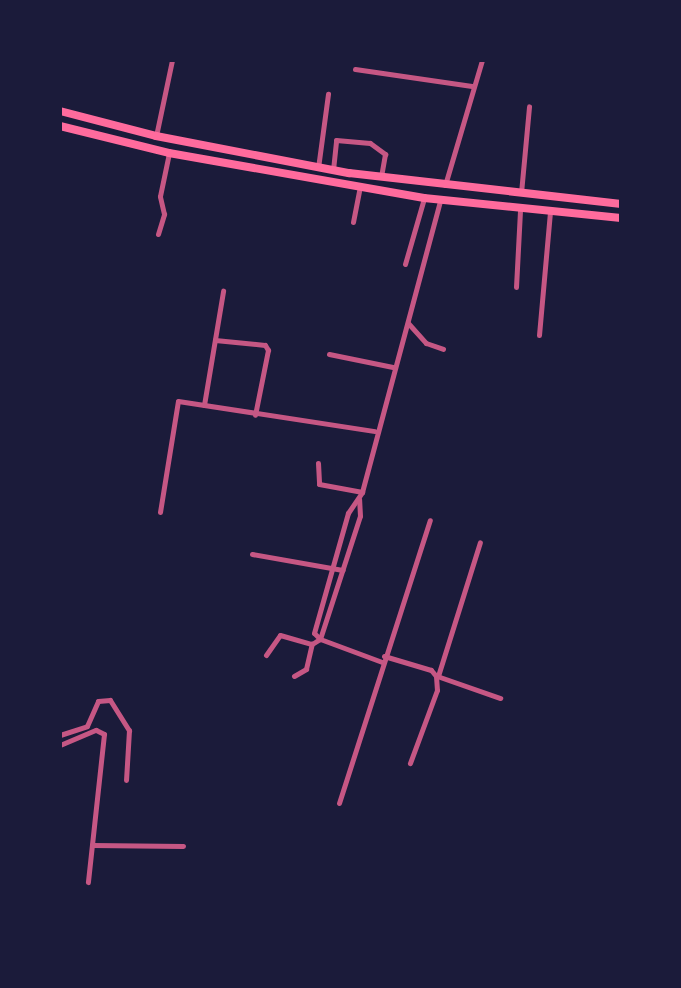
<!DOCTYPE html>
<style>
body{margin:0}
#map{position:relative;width:681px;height:988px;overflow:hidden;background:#1b1b3a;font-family:"Zilla Slab",serif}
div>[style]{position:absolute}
.minor>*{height:5px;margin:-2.5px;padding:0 2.5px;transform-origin:2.5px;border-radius:2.5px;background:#c65784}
.trunk>*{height:8px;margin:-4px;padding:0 4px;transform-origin:4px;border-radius:4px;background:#ff6b9d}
span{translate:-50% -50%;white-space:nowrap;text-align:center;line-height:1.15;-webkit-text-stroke:6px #1b1b3a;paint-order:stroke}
.frame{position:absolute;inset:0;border:62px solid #1b1b3a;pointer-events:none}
</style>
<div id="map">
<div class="minor">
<i style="left:355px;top:69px;width:118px;rotate:8.3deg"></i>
<i style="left:156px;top:136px;width:78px;rotate:-78.1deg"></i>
<i style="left:318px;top:168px;width:75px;rotate:-82.3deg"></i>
<i style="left:333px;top:170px;width:30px;rotate:-84deg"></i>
<i style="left:336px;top:140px;width:34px;rotate:5deg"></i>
<i style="left:370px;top:143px;width:19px;rotate:36deg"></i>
<i style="left:385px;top:154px;width:23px;rotate:100deg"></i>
<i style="left:445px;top:185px;width:130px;rotate:-73.5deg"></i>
<i style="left:521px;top:193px;width:87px;rotate:-84.7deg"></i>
<i style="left:353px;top:222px;width:36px;rotate:-79deg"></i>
<i style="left:158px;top:234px;width:21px;rotate:-73deg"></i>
<i style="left:164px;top:214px;width:18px;rotate:-103deg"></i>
<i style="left:160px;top:196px;width:44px;rotate:-78.2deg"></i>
<i style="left:405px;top:264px;width:69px;rotate:-73.9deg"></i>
<i style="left:516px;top:287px;width:77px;rotate:-87deg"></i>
<i style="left:408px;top:323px;width:27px;rotate:48deg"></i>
<i style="left:426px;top:343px;width:18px;rotate:19deg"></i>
<i style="left:539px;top:335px;width:123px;rotate:-84.9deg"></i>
<i style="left:215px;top:340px;width:50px;rotate:5.7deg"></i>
<i style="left:265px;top:345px;width:6px;rotate:59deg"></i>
<i style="left:268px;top:350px;width:66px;rotate:101.3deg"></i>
<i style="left:329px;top:354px;width:65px;rotate:11.5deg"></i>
<i style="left:204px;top:405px;width:116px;rotate:-80.5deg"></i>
<i style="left:318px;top:463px;width:21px;rotate:87deg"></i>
<i style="left:319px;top:484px;width:44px;rotate:10.5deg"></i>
<i style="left:160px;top:512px;width:112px;rotate:-80.8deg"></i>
<i style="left:178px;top:401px;width:199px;rotate:8.7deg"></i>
<i style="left:252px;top:554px;width:92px;rotate:10deg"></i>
<i style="left:266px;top:655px;width:24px;rotate:-55deg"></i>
<i style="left:280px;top:635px;width:33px;rotate:16deg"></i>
<i style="left:312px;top:644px;width:9px;rotate:-32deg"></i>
<i style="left:320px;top:639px;width:129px;rotate:-72deg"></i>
<i style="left:360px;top:516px;width:17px;rotate:-93deg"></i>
<i style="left:384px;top:656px;width:49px;rotate:16.6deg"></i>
<i style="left:431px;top:670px;width:8px;rotate:50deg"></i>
<i style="left:436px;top:676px;width:14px;rotate:86deg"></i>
<i style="left:437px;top:690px;width:78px;rotate:110.3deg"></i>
<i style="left:382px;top:662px;width:66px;rotate:-159.6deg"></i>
<i style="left:320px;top:639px;width:8px;rotate:-135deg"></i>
<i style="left:314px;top:633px;width:125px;rotate:-74.2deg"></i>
<i style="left:348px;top:513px;width:25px;rotate:-56deg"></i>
<i style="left:362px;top:492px;width:302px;rotate:-75deg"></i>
<i style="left:294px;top:676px;width:14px;rotate:-30deg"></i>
<i style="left:306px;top:669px;width:26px;rotate:-77deg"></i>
<i style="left:437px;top:676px;width:67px;rotate:19.2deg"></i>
<i style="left:438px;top:676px;width:140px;rotate:-72.6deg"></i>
<i style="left:60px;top:735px;width:28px;rotate:-18deg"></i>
<i style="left:87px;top:726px;width:27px;rotate:-66deg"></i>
<i style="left:98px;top:701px;width:12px;rotate:-5deg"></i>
<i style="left:110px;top:700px;width:36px;rotate:58deg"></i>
<i style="left:129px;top:730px;width:50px;rotate:93.4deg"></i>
<i style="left:60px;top:745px;width:39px;rotate:-23deg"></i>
<i style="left:96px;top:730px;width:9px;rotate:27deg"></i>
<i style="left:104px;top:734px;width:149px;rotate:96.2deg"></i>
<i style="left:339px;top:803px;width:297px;rotate:-72.2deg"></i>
<i style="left:92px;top:845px;width:91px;rotate:0.6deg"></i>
</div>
<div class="trunk">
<i style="left:60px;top:111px;width:99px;rotate:14.6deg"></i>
<i style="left:156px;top:136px;width:197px;rotate:10.9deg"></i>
<i style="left:349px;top:173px;width:274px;rotate:6.5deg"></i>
<i style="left:60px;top:126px;width:112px;rotate:13.9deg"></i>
<i style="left:169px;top:153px;width:259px;rotate:10deg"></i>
<i style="left:424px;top:198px;width:198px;rotate:5.8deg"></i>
</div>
<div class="frame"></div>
</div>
